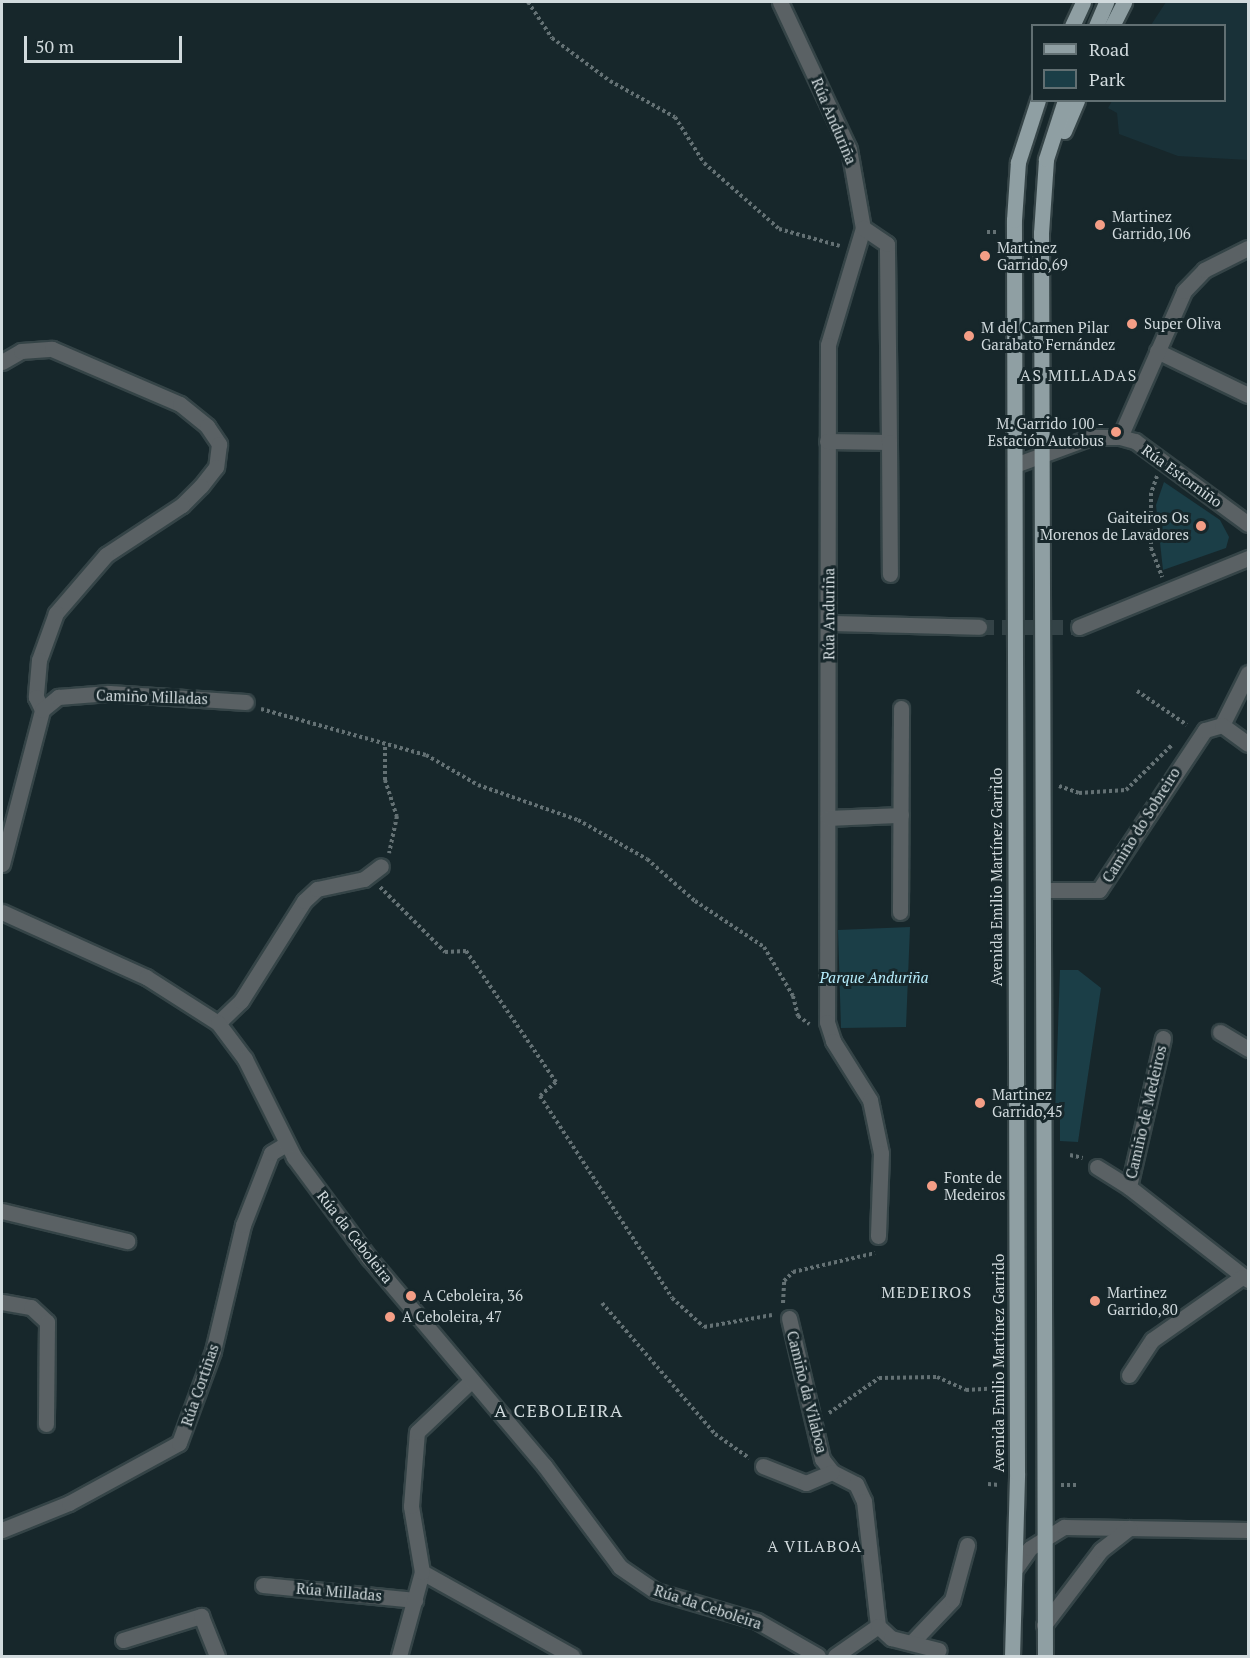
<!DOCTYPE html>
<meta charset="utf-8">
<style>
body{margin:0}
#map{position:relative;width:1250px;height:1658px;overflow:hidden;background:#17272b;font-family:"PT Serif",serif}
div>[style]{position:absolute}
.built>*{inset:0;background:#193138}
.green>*{inset:0;background:#1b3e47}
.minor-tunnel>*{height:15px;margin-top:-7.5px;transform-origin:0;background:repeating-linear-gradient(90deg,#334246 0 15px,transparent 0 23px)}
.path>*{height:4px;margin-top:-2px;transform-origin:0;background:repeating-linear-gradient(90deg,#647174 0 3px,transparent 0 6px)}
.roads{filter:drop-shadow(2px 0 #354447) drop-shadow(-2px 0 #354447) drop-shadow(0 2px #354447) drop-shadow(0 -2px #354447)}
.minor>*{height:15px;margin:-7.5px;padding:0 7.5px;transform-origin:7.5px;border-radius:7.5px;background:#5a6164}
.tertiary>*{height:15px;margin:-7.5px;padding:0 7.5px;transform-origin:7.5px;border-radius:7.5px;background:#5a6164}
.primary>*{height:15px;margin:-7.5px;padding:0 7.5px;transform-origin:7.5px;border-radius:7.5px;background:#8f9fa3}
.dots>*{width:16px;height:16px;translate:-50% -50%;box-sizing:border-box;border:3px solid #17272b;border-radius:50%}
span{translate:-50% -50%;white-space:nowrap;text-align:center;line-height:1.15;-webkit-text-stroke:6px #17272b;paint-order:stroke}
.street-label{font-size:15px;color:#d1dadd}
.poi-label{font-size:15px;color:#d1dadd}
.left{translate:0 -50%;text-align:left}
.right{translate:-100% -50%;text-align:right}
.park-label{font-size:15px;color:#b6edfc;font-style:italic}
.neighbourhood-label{font-size:16px;color:#d1dadd;letter-spacing:1.5px}
.quarter-label{font-size:18px;color:#d1dadd;letter-spacing:1.5px}
.frame{position:absolute;inset:0;border:3px solid #d1dadd;pointer-events:none}
.legend{position:absolute;left:1031px;top:24px;width:195px;height:78px;box-sizing:border-box;background:#17272b;border:2px solid #616f72;margin:0;padding:8px 10px;list-style:none;font-size:18px;color:#d1dadd}
.legend li{display:flex;align-items:center;gap:12px;height:30px}
.legend b{width:30px;border:2px solid #616f72}
.scale{position:absolute;left:24px;top:36px;width:158px;height:27px;box-sizing:border-box;border:3px solid #d1dadd;border-top:0;padding-left:8px;font-size:18px;line-height:21px;white-space:nowrap;color:#d1dadd;-webkit-text-stroke:4px #17272b;paint-order:stroke}
</style>
<div id="map">
<div class="built">
<i style="clip-path:polygon(1166px 2px,1248px 2px,1248px 160px,1178px 156px,1119px 134px,1117px 113px,1108px 108px,1112px 101px,1224px 100px,1224px 26px,1151px 25px)"></i>
</div>
<div class="green">
<i style="clip-path:polygon(1164px 482px,1220px 520px,1229px 537px,1226px 548px,1163px 570px,1156px 505px)"></i>
<i style="clip-path:polygon(910px 927px,906px 1027px,841px 1028px,838px 930px)"></i>
<i style="clip-path:polygon(1060px 970px,1078px 970px,1101px 988px,1078px 1142px,1060px 1141px,1060px 1115px,1055px 1115px)"></i>
</div>
<div class="minor-tunnel">
<i style="left:979px;top:627px;width:100px"></i>
</div>
<div class="path">
<i style="left:528px;top:2px;width:43px;rotate:56.3deg"></i>
<i style="left:552px;top:38px;width:72px;rotate:36.6deg"></i>
<i style="left:610px;top:81px;width:74px;rotate:29deg"></i>
<i style="left:675px;top:117px;width:54px;rotate:57.8deg"></i>
<i style="left:704px;top:163px;width:100px;rotate:41.3deg"></i>
<i style="left:779px;top:229px;width:63px;rotate:15.6deg"></i>
<i style="left:987px;top:232px;width:10px"></i>
<i style="left:1157px;top:476px;width:18px;rotate:109deg"></i>
<i style="left:1151px;top:493px;width:55px;rotate:90deg"></i>
<i style="left:1151px;top:548px;width:31px;rotate:69deg"></i>
<i style="left:1137px;top:691px;width:60px;rotate:34.2deg"></i>
<i style="left:261px;top:709px;width:171px;rotate:15.6deg"></i>
<i style="left:426px;top:755px;width:60px;rotate:30deg"></i>
<i style="left:478px;top:785px;width:106px;rotate:19.3deg"></i>
<i style="left:578px;top:820px;width:79px;rotate:29.5deg"></i>
<i style="left:647px;top:859px;width:64px;rotate:41.2deg"></i>
<i style="left:695px;top:901px;width:83px;rotate:33.7deg"></i>
<i style="left:764px;top:947px;width:57px;rotate:59.4deg"></i>
<i style="left:793px;top:996px;width:21px;rotate:76deg"></i>
<i style="left:798px;top:1016px;width:14px;rotate:36deg"></i>
<i style="left:385px;top:747px;width:33px;rotate:90deg"></i>
<i style="left:385px;top:780px;width:38px;rotate:72deg"></i>
<i style="left:397px;top:816px;width:38px;rotate:102deg"></i>
<i style="left:1059px;top:786px;width:21px;rotate:19deg"></i>
<i style="left:1079px;top:793px;width:47px;rotate:-3.7deg"></i>
<i style="left:1126px;top:790px;width:64px;rotate:-44.4deg"></i>
<i style="left:988px;top:789px;width:10px"></i>
<i style="left:380px;top:887px;width:92px;rotate:45deg"></i>
<i style="left:445px;top:952px;width:21px;rotate:-3deg"></i>
<i style="left:466px;top:951px;width:159px;rotate:55.5deg"></i>
<i style="left:556px;top:1082px;width:21px;rotate:139deg"></i>
<i style="left:540px;top:1096px;width:241px;rotate:56.8deg"></i>
<i style="left:672px;top:1298px;width:43px;rotate:42.2deg"></i>
<i style="left:704px;top:1327px;width:69px;rotate:-10deg"></i>
<i style="left:1070px;top:1155px;width:13px;rotate:13deg"></i>
<i style="left:602px;top:1303px;width:173px;rotate:49.2deg"></i>
<i style="left:715px;top:1434px;width:42px;rotate:35.2deg"></i>
<i style="left:783px;top:1303px;width:22px;rotate:-87deg"></i>
<i style="left:784px;top:1281px;width:13px;rotate:-45deg"></i>
<i style="left:793px;top:1272px;width:84px;rotate:-13deg"></i>
<i style="left:829px;top:1413px;width:61px;rotate:-35deg"></i>
<i style="left:879px;top:1378px;width:58px;rotate:-1deg"></i>
<i style="left:937px;top:1377px;width:32px;rotate:24deg"></i>
<i style="left:966px;top:1390px;width:22px;rotate:-3deg"></i>
<i style="left:988px;top:1484px;width:11px;rotate:5deg"></i>
<i style="left:1061px;top:1485px;width:15px"></i>
</div>
<div class="roads">
<div class="minor">
<i style="left:780px;top:2px;width:162px;rotate:64.9deg"></i>
<i style="left:849px;top:149px;width:80px;rotate:80deg"></i>
<i style="left:863px;top:228px;width:122px;rotate:106.7deg"></i>
<i style="left:828px;top:345px;width:677px;rotate:90.08deg"></i>
<i style="left:827px;top:1022px;width:20px;rotate:72deg"></i>
<i style="left:833px;top:1041px;width:70px;rotate:57.9deg"></i>
<i style="left:870px;top:1100px;width:54px;rotate:78.3deg"></i>
<i style="left:881px;top:1153px;width:83px;rotate:92.1deg"></i>
<i style="left:1157px;top:351px;width:101px;rotate:25.8deg"></i>
<i style="left:2px;top:362px;width:22px;rotate:-30deg"></i>
<i style="left:21px;top:351px;width:31px;rotate:-4deg"></i>
<i style="left:52px;top:349px;width:139px;rotate:23.3deg"></i>
<i style="left:180px;top:404px;width:35px;rotate:39deg"></i>
<i style="left:207px;top:426px;width:22px;rotate:56deg"></i>
<i style="left:219px;top:444px;width:23px;rotate:97deg"></i>
<i style="left:216px;top:467px;width:24px;rotate:128deg"></i>
<i style="left:201px;top:486px;width:27px;rotate:135deg"></i>
<i style="left:182px;top:505px;width:91px;rotate:146.7deg"></i>
<i style="left:106px;top:555px;width:77px;rotate:130.8deg"></i>
<i style="left:56px;top:613px;width:50px;rotate:109.9deg"></i>
<i style="left:39px;top:660px;width:37px;rotate:95deg"></i>
<i style="left:36px;top:697px;width:14px;rotate:65deg"></i>
<i style="left:1120px;top:437px;width:159px;rotate:-66.3deg"></i>
<i style="left:1184px;top:291px;width:29px;rotate:-46deg"></i>
<i style="left:1204px;top:270px;width:49px;rotate:-26.6deg"></i>
<i style="left:827px;top:441px;width:62px;rotate:0.9deg"></i>
<i style="left:889px;top:442px;width:198px;rotate:-90.6deg"></i>
<i style="left:887px;top:244px;width:29px;rotate:-146deg"></i>
<i style="left:889px;top:442px;width:132px;rotate:89.6deg"></i>
<i style="left:1015px;top:465px;width:81px;rotate:-20.2deg"></i>
<i style="left:1091px;top:437px;width:29px"></i>
<i style="left:1120px;top:437px;width:16px;rotate:15deg"></i>
<i style="left:1135px;top:441px;width:140px;rotate:36.3deg"></i>
<i style="left:830px;top:623px;width:149px;rotate:1.5deg"></i>
<i style="left:1079px;top:627px;width:183px;rotate:-22.2deg"></i>
<i style="left:1222px;top:725px;width:58px;rotate:-63.4deg"></i>
<i style="left:828px;top:818px;width:73px;rotate:-2.4deg"></i>
<i style="left:2px;top:864px;width:159px;rotate:-75.4deg"></i>
<i style="left:42px;top:710px;width:21px;rotate:-39deg"></i>
<i style="left:58px;top:697px;width:51px;rotate:-4.5deg"></i>
<i style="left:109px;top:693px;width:137px;rotate:3.8deg"></i>
<i style="left:1043px;top:890px;width:56px"></i>
<i style="left:1099px;top:890px;width:192px;rotate:-56.5deg"></i>
<i style="left:1205px;top:730px;width:18px;rotate:-16deg"></i>
<i style="left:1222px;top:725px;width:32px;rotate:36deg"></i>
<i style="left:900px;top:912px;width:204px;rotate:-89.7deg"></i>
<i style="left:218px;top:1023px;width:32px;rotate:-44deg"></i>
<i style="left:241px;top:1001px;width:118px;rotate:-57.8deg"></i>
<i style="left:304px;top:901px;width:18px;rotate:-43deg"></i>
<i style="left:317px;top:889px;width:48px;rotate:-12deg"></i>
<i style="left:364px;top:879px;width:21px;rotate:-37deg"></i>
<i style="left:1220px;top:1032px;width:33px;rotate:31deg"></i>
<i style="left:1163px;top:1038px;width:153px;rotate:102.9deg"></i>
<i style="left:1129px;top:1187px;width:151px;rotate:38deg"></i>
<i style="left:1097px;top:1167px;width:38px;rotate:32deg"></i>
<i style="left:2px;top:1211px;width:129px;rotate:13.5deg"></i>
<i style="left:2px;top:1302px;width:29px;rotate:10deg"></i>
<i style="left:31px;top:1307px;width:22px;rotate:43deg"></i>
<i style="left:47px;top:1322px;width:102px;rotate:90.6deg"></i>
<i style="left:789px;top:1318px;width:145px;rotate:76.8deg"></i>
<i style="left:822px;top:1459px;width:16px;rotate:52deg"></i>
<i style="left:832px;top:1472px;width:27px;rotate:27deg"></i>
<i style="left:856px;top:1484px;width:19px;rotate:65deg"></i>
<i style="left:864px;top:1501px;width:126px;rotate:83.6deg"></i>
<i style="left:1129px;top:1375px;width:42px;rotate:-56.7deg"></i>
<i style="left:1152px;top:1340px;width:110px;rotate:-35deg"></i>
<i style="left:763px;top:1466px;width:46px;rotate:21.6deg"></i>
<i style="left:806px;top:1483px;width:28px;rotate:-23deg"></i>
<i style="left:2px;top:1530px;width:72px;rotate:-21.9deg"></i>
<i style="left:69px;top:1503px;width:125px;rotate:-28.6deg"></i>
<i style="left:179px;top:1443px;width:98px;rotate:-69.7deg"></i>
<i style="left:213px;top:1351px;width:130px;rotate:-76.6deg"></i>
<i style="left:243px;top:1225px;width:77px;rotate:-68.7deg"></i>
<i style="left:271px;top:1153px;width:17px;rotate:-31deg"></i>
<i style="left:1016px;top:1568px;width:24px;rotate:-55deg"></i>
<i style="left:1030px;top:1548px;width:40px;rotate:-32deg"></i>
<i style="left:1064px;top:1527px;width:184px;rotate:0.9deg"></i>
<i style="left:422px;top:1572px;width:172px;rotate:29.2deg"></i>
<i style="left:263px;top:1585px;width:153px;rotate:5.6deg"></i>
<i style="left:1044px;top:1625px;width:94px;rotate:-52.8deg"></i>
<i style="left:1101px;top:1550px;width:36px;rotate:-38deg"></i>
<i style="left:123px;top:1640px;width:82px;rotate:-17.1deg"></i>
<i style="left:201px;top:1616px;width:43px;rotate:68.2deg"></i>
<i style="left:912px;top:1642px;width:58px;rotate:-46.4deg"></i>
<i style="left:952px;top:1600px;width:57px;rotate:-74.7deg"></i>
<i style="left:399px;top:1656px;width:87px;rotate:-74.7deg"></i>
<i style="left:422px;top:1572px;width:67px;rotate:-99.5deg"></i>
<i style="left:411px;top:1506px;width:74px;rotate:-85.4deg"></i>
<i style="left:417px;top:1432px;width:74px;rotate:-43.4deg"></i>
<i style="left:835px;top:1656px;width:52px;rotate:-34.9deg"></i>
<i style="left:878px;top:1626px;width:18px;rotate:43deg"></i>
<i style="left:891px;top:1638px;width:49px;rotate:14.3deg"></i>
</div>
<div class="tertiary">
<i style="left:2px;top:912px;width:158px;rotate:24.3deg"></i>
<i style="left:146px;top:977px;width:85px;rotate:32.6deg"></i>
<i style="left:218px;top:1023px;width:45px;rotate:53.1deg"></i>
<i style="left:245px;top:1059px;width:110px;rotate:63.4deg"></i>
<i style="left:294px;top:1157px;width:126px;rotate:53.4deg"></i>
<i style="left:369px;top:1258px;width:271px;rotate:49.8deg"></i>
<i style="left:544px;top:1465px;width:127px;rotate:53.3deg"></i>
<i style="left:620px;top:1567px;width:42px;rotate:34.4deg"></i>
<i style="left:655px;top:1591px;width:106px;rotate:16.4deg"></i>
<i style="left:757px;top:1621px;width:70px;rotate:29.8deg"></i>
</div>
<div class="primary">
<i style="left:1072px;top:26px;width:26px;rotate:-65deg"></i>
<i style="left:1096px;top:26px;width:26px;rotate:-67deg"></i>
<i style="left:1112px;top:26px;width:27px;rotate:-63deg"></i>
<i style="left:1064px;top:131px;width:34px;rotate:-67deg"></i>
<i style="left:1012px;top:1656px;width:183px;rotate:-88.4deg"></i>
<i style="left:1017px;top:1473px;width:1253px;rotate:-90.14deg"></i>
<i style="left:1014px;top:220px;width:58px;rotate:-86.1deg"></i>
<i style="left:1018px;top:162px;width:65px;rotate:-72.1deg"></i>
<i style="left:1045px;top:1656px;width:1423px;rotate:-90.16deg"></i>
<i style="left:1041px;top:233px;width:74px;rotate:-86.1deg"></i>
<i style="left:1046px;top:159px;width:62px;rotate:-72.1deg"></i>
</div>
</div>
<div class="dots">
<i style="left:1100px;top:225px;background:#f49e86"></i>
<i style="left:985px;top:256px;background:#f49e86"></i>
<i style="left:1132px;top:324px;background:#f49e86"></i>
<i style="left:969px;top:336px;background:#f49e86"></i>
<i style="left:1116px;top:432px;background:#f49e86"></i>
<i style="left:1201px;top:526px;background:#f49e86"></i>
<i style="left:980px;top:1103px;background:#f49e86"></i>
<i style="left:932px;top:1186px;background:#f49e86"></i>
<i style="left:411px;top:1296px;background:#f49e86"></i>
<i style="left:1095px;top:1301px;background:#f49e86"></i>
<i style="left:390px;top:1317px;background:#f49e86"></i>
</div>
<div class="street-label">
<span style="left:834px;top:121px;rotate:67deg">Rúa Anduriña</span>
<span style="left:1182px;top:476px;rotate:36deg">Rúa Estorniño</span>
<span style="left:829px;top:614px;rotate:-90deg">Rúa Anduriña</span>
<span style="left:152px;top:697px;rotate:2deg">Camiño Milladas</span>
<span style="left:1141px;top:825px;rotate:-58deg">Camiño do Sobreiro</span>
<span style="left:997px;top:877px;rotate:-90deg">Avenida Emilio Martínez Garrido</span>
<span style="left:1146px;top:1112px;rotate:-77deg">Camiño de Medeiros</span>
<span style="left:355px;top:1237px;rotate:52deg">Rúa da Ceboleira</span>
<span style="left:999px;top:1363px;rotate:-90deg">Avenida Emilio Martínez Garrido</span>
<span style="left:200px;top:1385px;rotate:-71deg">Rúa Cortiñas</span>
<span style="left:807px;top:1392px;rotate:76deg">Camiño da Vilaboa</span>
<span style="left:339px;top:1592px;rotate:5deg">Rúa Milladas</span>
<span style="left:708px;top:1607px;rotate:18deg">Rúa da Ceboleira</span>
</div>
<div class="poi-label">
<span class="left" style="left:1112px;top:225px">Martinez<br>Garrido,106</span>
<span class="left" style="left:997px;top:256px">Martinez<br>Garrido,69</span>
<span class="left" style="left:1144px;top:324px">Super Oliva</span>
<span class="left" style="left:981px;top:336px">M del Carmen Pilar<br>Garabato Fernández</span>
<span class="right" style="left:1104px;top:432px">M. Garrido 100 -<br>Estación Autobus</span>
<span class="right" style="left:1189px;top:526px">Gaiteiros Os<br>Morenos de Lavadores</span>
<span class="left" style="left:992px;top:1103px">Martinez<br>Garrido,45</span>
<span class="left" style="left:944px;top:1186px">Fonte de<br>Medeiros</span>
<span class="left" style="left:1107px;top:1301px">Martinez<br>Garrido,80</span>
<span class="left" style="left:423px;top:1296px">A Ceboleira, 36</span>
<span class="left" style="left:402px;top:1317px">A Ceboleira, 47</span>
</div>
<div class="park-label">
<span style="left:874px;top:978px">Parque Anduriña</span>
</div>
<div class="neighbourhood-label">
<span style="left:1079px;top:375px">AS MILLADAS</span>
<span style="left:927px;top:1292px">MEDEIROS</span>
<span style="left:815px;top:1546px">A VILABOA</span>
</div>
<div class="quarter-label">
<span style="left:559px;top:1410px">A CEBOLEIRA</span>
</div>
<div class="frame"></div>
<ul class="legend">
<li><b style="height:8px;background:#8f9fa3"></b>Road</li>
<li><b style="height:16px;background:#1b3e47"></b>Park</li>
</ul>
<div class="scale">50 m</div>
</div>
